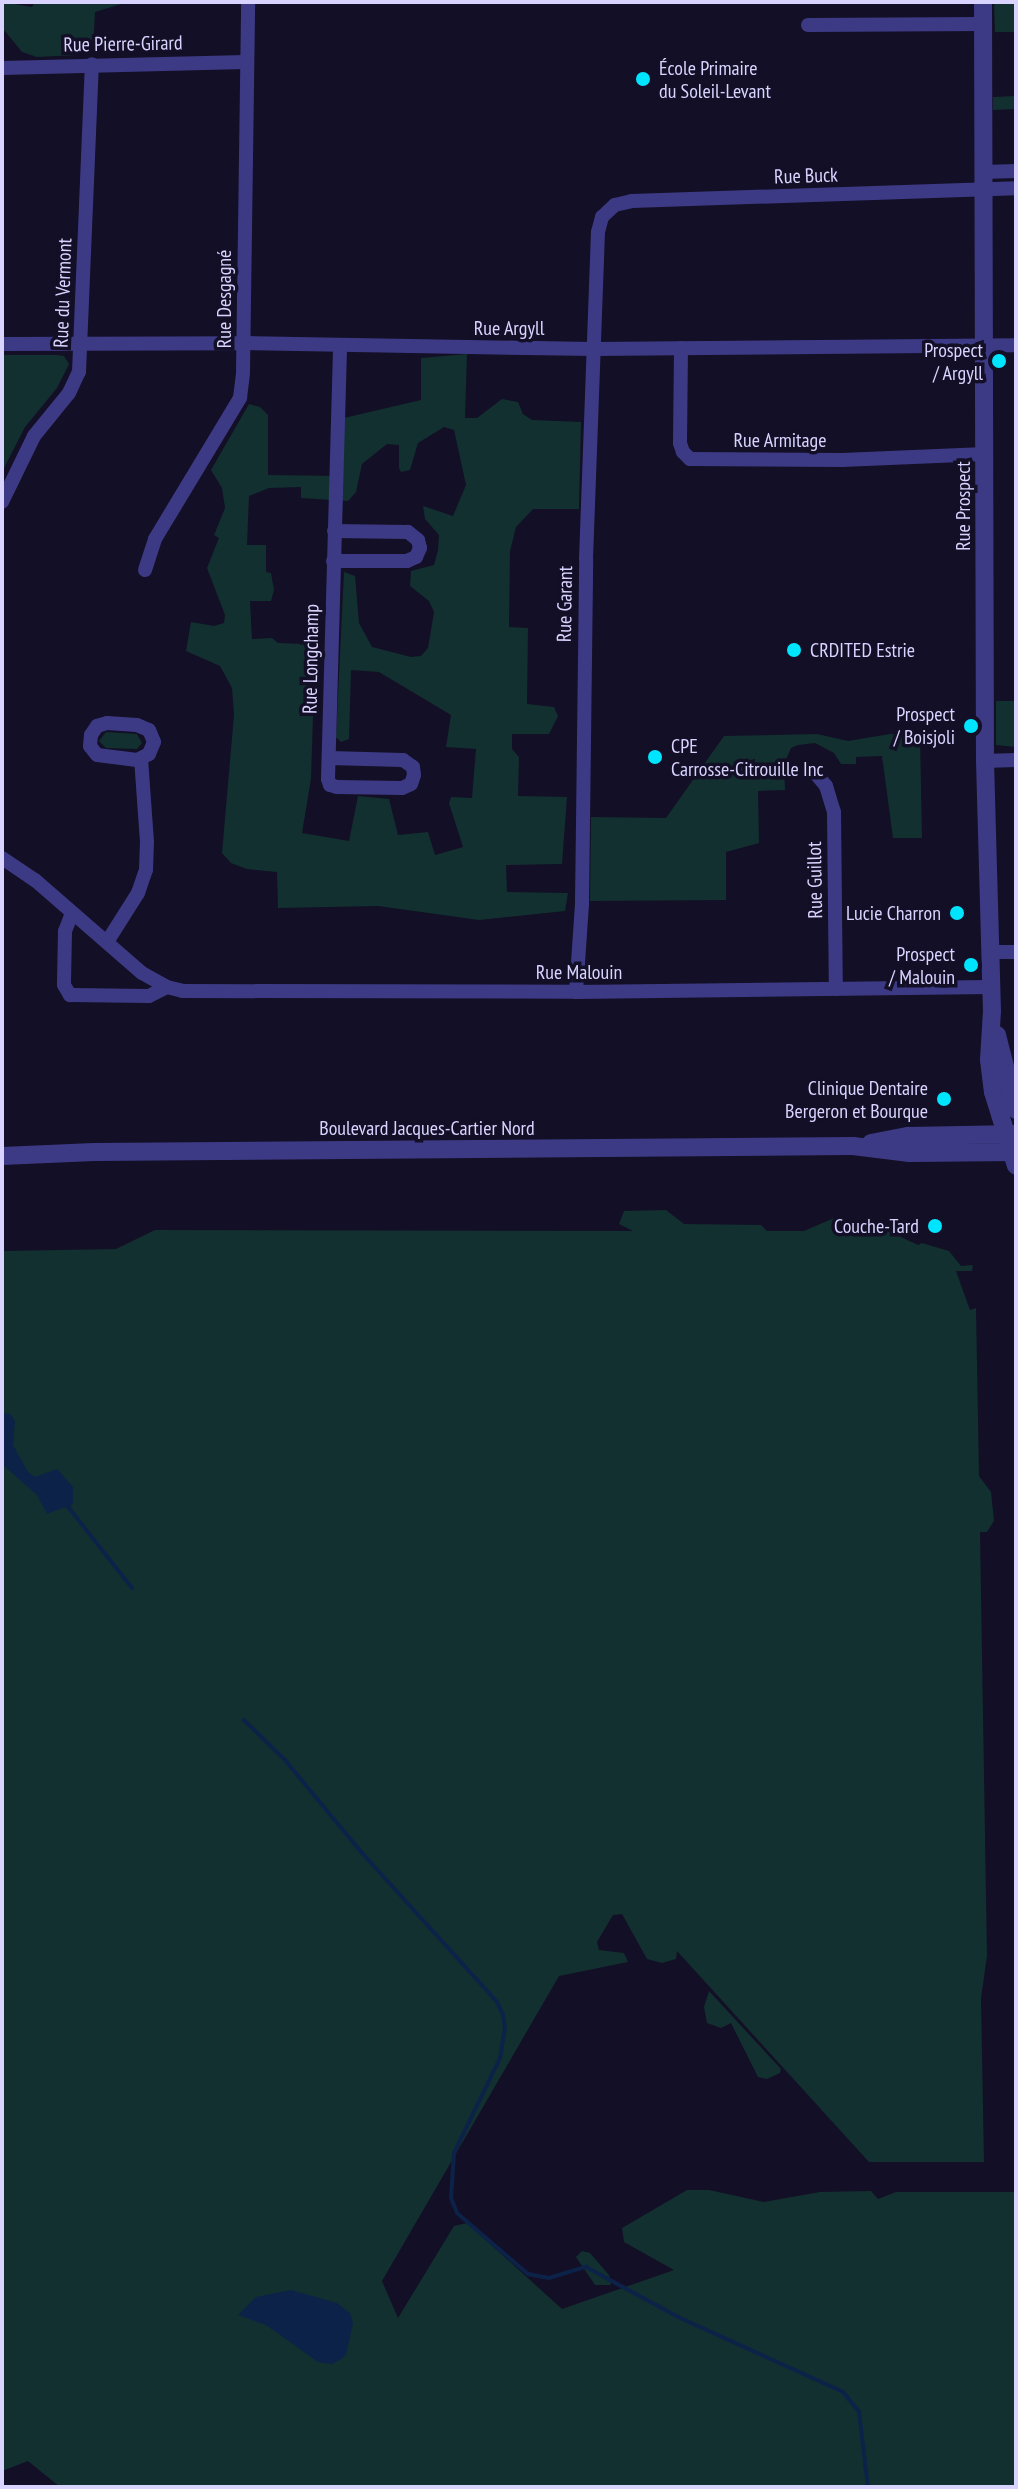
<!DOCTYPE html>
<meta charset="utf-8">
<style>
body{margin:0}
#map{position:relative;width:1018px;height:2489px;overflow:hidden;background:#130f26;font-family:"PT Sans Narrow",sans-serif}
div>[style]{position:absolute}
.green>*{inset:0;background:#12302f}
.water>*{inset:0;background:#0c2248}
.stream>*{height:4px;margin:-2px;padding:0 2px;transform-origin:2px;border-radius:2px;background:#0c2248}
.minor>*{height:14px;margin:-7px;padding:0 7px;transform-origin:7px;border-radius:7px;background:#3d3a85}
.tertiary>*{height:18px;margin:-9px;padding:0 9px;transform-origin:9px;border-radius:9px;background:#3d3a85}
.dots>*{width:22px;height:22px;translate:-50% -50%;box-sizing:border-box;border:4px solid #130f26;border-radius:50%}
span{translate:-50% -50%;white-space:nowrap;text-align:center;line-height:1.15;-webkit-text-stroke:7px #130f26;paint-order:stroke}
.street-label{font-size:20px;color:#d9d4ff}
.poi-label{font-size:20px;color:#d9d4ff}
.left{translate:0 -50%;text-align:left}
.right{translate:-100% -50%;text-align:right}
.frame{position:absolute;inset:0;border:4px solid #d9d4ff;pointer-events:none}
</style>
<div id="map">
<div class="green">
<i style="clip-path:polygon(2px 2px,32px 7px,35px 2px,128px 2px,95px 12px,93px 49px,77px 55px,37px 57px,22px 52px,4px 30px)"></i>
<i style="clip-path:polygon(994px 3px,1016px 3px,1016px 32px,995px 32px)"></i>
<i style="clip-path:polygon(1016px 96px,1016px 109px,993px 110px,993px 97px)"></i>
<i style="clip-path:polygon(evenodd,467px 354px,465px 418px,477px 418px,502px 399px,518px 402px,523px 414px,532px 420px,581px 422px,579px 509px,533px 509px,516px 527px,510px 551px,509px 627px,528px 628px,527px 704px,554px 707px,558px 716px,549px 734px,512px 734px,512px 749px,519px 757px,518px 796px,567px 797px,562px 864px,506px 865px,507px 892px,568px 893px,565px 911px,479px 920px,378px 906px,278px 908px,277px 872px,247px 869px,231px 863px,222px 853px,234px 715px,232px 688px,220px 666px,186px 651px,191px 622px,214px 626px,224px 623px,225px 615px,207px 568px,219px 538px,214px 535px,225px 508px,222px 488px,211px 470px,249px 404px,260px 407px,268px 415px,268px 475px,343px 476px,344px 418px,421px 400px,421px 358px,467px 354px,444px 427px,454px 430px,466px 485px,453px 516px,423px 506px,425px 519px,439px 535px,438px 550px,434px 565px,411px 571px,410px 586px,429px 601px,434px 612px,428px 648px,421px 656px,411px 657px,372px 647px,359px 623px,355px 576px,344px 572px,336px 737px,341px 742px,349px 739px,351px 670px,379px 672px,451px 715px,446px 747px,476px 749px,472px 798px,451px 797px,449px 803px,463px 847px,435px 855px,428px 832px,398px 835px,389px 799px,358px 796px,349px 841px,302px 833px,311px 779px,315px 655px,313px 646px,305px 644px,278px 643px,272px 638px,252px 639px,250px 601px,271px 601px,274px 590px,271px 573px,266px 572px,266px 545px,247px 545px,249px 496px,269px 488px,301px 487px,301px 498px,348px 501px,356px 492px,362px 464px,387px 444px,399px 445px,399px 468px,401px 472px,410px 470px,418px 443px,444px 427px)"></i>
<i style="clip-path:polygon(2px 355px,57px 355px,64px 356px,69px 364px,57px 388px,25px 427px,2px 472px)"></i>
<i style="clip-path:polygon(996px 701px,1016px 701px,1016px 747px,996px 745px)"></i>
<i style="clip-path:polygon(106px 732px,137px 734px,142px 743px,137px 749px,106px 748px,99px 741px)"></i>
<i style="clip-path:polygon(817px 734px,848px 741px,890px 734px,920px 735px,922px 838px,893px 838px,882px 756px,856px 757px,856px 764px,841px 764px,834px 753px,815px 743px,798px 745px,791px 748px,784px 764px,785px 790px,758px 791px,759px 843px,726px 852px,726px 900px,590px 901px,591px 817px,666px 818px,724px 736px)"></i>
<i style="clip-path:polygon(666px 1210px,684px 1224px,761px 1225px,767px 1231px,804px 1231px,834px 1218px,839px 1222px,834px 1231px,888px 1231px,918px 1245px,922px 1243px,949px 1251px,961px 1266px,973px 1265px,972px 1271px,956px 1271px,970px 1310px,976px 1308px,979px 1476px,991px 1492px,994px 1521px,987px 1532px,980px 1532px,987px 1956px,981px 1998px,984px 2162px,869px 2162px,677px 1951px,676px 1959px,662px 1963px,647px 1959px,622px 1914px,613px 1915px,597px 1942px,599px 1950px,624px 1953px,628px 1962px,559px 1976px,382px 2281px,398px 2318px,454px 2226px,467px 2223px,562px 2309px,674px 2270px,624px 2242px,622px 2228px,687px 2190px,709px 2190px,764px 2202px,820px 2192px,871px 2191px,878px 2199px,896px 2192px,1016px 2192px,1016px 2487px,60px 2487px,28px 2461px,2px 2471px,2px 1251px,116px 1249px,155px 1230px,633px 1231px,619px 1224px,624px 1211px)"></i>
<i style="clip-path:polygon(709px 1991px,781px 2069px,780px 2073px,767px 2079px,758px 2077px,731px 2023px,721px 2028px,707px 2023px,704px 2007px)"></i>
<i style="clip-path:polygon(582px 2251px,590px 2253px,609px 2275px,611px 2285px,595px 2285px,576px 2257px)"></i>
</div>
<div class="water">
<i style="clip-path:polygon(2px 1413px,10px 1414px,15px 1421px,13px 1445px,28px 1472px,35px 1477px,57px 1469px,73px 1487px,73px 1503px,68px 1510px,65px 1507px,47px 1514px,37px 1495px,2px 1464px)"></i>
<i style="clip-path:polygon(291px 2290px,337px 2303px,350px 2313px,353px 2323px,346px 2355px,340px 2360px,332px 2364px,318px 2362px,266px 2325px,238px 2315px,256px 2297px)"></i>
</div>
<div class="stream">
<i style="left:69px;top:1508px;width:102px;rotate:51.8deg"></i>
<i style="left:244px;top:1720px;width:57px;rotate:44.3deg"></i>
<i style="left:285px;top:1760px;width:121px;rotate:50.4deg"></i>
<i style="left:362px;top:1853px;width:201px;rotate:47.8deg"></i>
<i style="left:497px;top:2002px;width:14px;rotate:65deg"></i>
<i style="left:503px;top:2015px;width:12px;rotate:81deg"></i>
<i style="left:505px;top:2027px;width:31px;rotate:99deg"></i>
<i style="left:500px;top:2058px;width:106px;rotate:115.8deg"></i>
<i style="left:454px;top:2153px;width:45px;rotate:93.8deg"></i>
<i style="left:451px;top:2198px;width:16px;rotate:68deg"></i>
<i style="left:457px;top:2213px;width:94px;rotate:40.7deg"></i>
<i style="left:528px;top:2274px;width:21px;rotate:11deg"></i>
<i style="left:549px;top:2278px;width:39px;rotate:-17deg"></i>
<i style="left:586px;top:2267px;width:105px;rotate:28.5deg"></i>
<i style="left:678px;top:2317px;width:181px;rotate:24.4deg"></i>
<i style="left:843px;top:2392px;width:26px;rotate:51deg"></i>
<i style="left:859px;top:2412px;width:76px;rotate:83.2deg"></i>
</div>
<div class="minor">
<i style="left:808px;top:25px;width:175px;rotate:-0.3deg"></i>
<i style="left:2px;top:68px;width:243px;rotate:-1.4deg"></i>
<i style="left:984px;top:172px;width:32px;rotate:-2deg"></i>
<i style="left:2px;top:344px;width:241px;rotate:-0.2deg"></i>
<i style="left:243px;top:343px;width:350px;rotate:1deg"></i>
<i style="left:593px;top:349px;width:423px;rotate:-0.5deg"></i>
<i style="left:681px;top:348px;width:95px;rotate:90.6deg"></i>
<i style="left:680px;top:443px;width:9px;rotate:72deg"></i>
<i style="left:683px;top:452px;width:10px;rotate:45deg"></i>
<i style="left:690px;top:459px;width:152px;rotate:0.4deg"></i>
<i style="left:842px;top:460px;width:143px;rotate:-2.4deg"></i>
<i style="left:2px;top:502px;width:73px;rotate:-64.1deg"></i>
<i style="left:34px;top:436px;width:55px;rotate:-50.9deg"></i>
<i style="left:69px;top:393px;width:23px;rotate:-65deg"></i>
<i style="left:79px;top:372px;width:308px;rotate:-87.6deg"></i>
<i style="left:333px;top:561px;width:74px"></i>
<i style="left:407px;top:561px;width:10px;rotate:-24deg"></i>
<i style="left:416px;top:557px;width:10px;rotate:-66deg"></i>
<i style="left:420px;top:548px;width:8px;rotate:-104deg"></i>
<i style="left:418px;top:540px;width:13px;rotate:-141deg"></i>
<i style="left:408px;top:532px;width:74px;rotate:-179.2deg"></i>
<i style="left:145px;top:570px;width:33px;rotate:-72deg"></i>
<i style="left:155px;top:539px;width:165px;rotate:-58.9deg"></i>
<i style="left:240px;top:398px;width:26px;rotate:-83deg"></i>
<i style="left:243px;top:372px;width:370px;rotate:-89.2deg"></i>
<i style="left:107px;top:723px;width:30px;rotate:4deg"></i>
<i style="left:137px;top:725px;width:13px;rotate:23deg"></i>
<i style="left:149px;top:730px;width:13px;rotate:67deg"></i>
<i style="left:154px;top:742px;width:13px;rotate:113deg"></i>
<i style="left:149px;top:754px;width:13px;rotate:153deg"></i>
<i style="left:137px;top:760px;width:40px;rotate:-172.9deg"></i>
<i style="left:97px;top:755px;width:11px;rotate:-128deg"></i>
<i style="left:90px;top:746px;width:11px;rotate:-85deg"></i>
<i style="left:91px;top:735px;width:11px;rotate:-56deg"></i>
<i style="left:97px;top:726px;width:10px;rotate:-17deg"></i>
<i style="left:329px;top:758px;width:74px;rotate:1.5deg"></i>
<i style="left:403px;top:760px;width:12px;rotate:35deg"></i>
<i style="left:413px;top:767px;width:8px;rotate:83deg"></i>
<i style="left:414px;top:775px;width:9px;rotate:108deg"></i>
<i style="left:411px;top:784px;width:10px;rotate:156deg"></i>
<i style="left:402px;top:788px;width:65px;rotate:-179.1deg"></i>
<i style="left:337px;top:787px;width:7px;rotate:-164deg"></i>
<i style="left:330px;top:785px;width:6px;rotate:-108deg"></i>
<i style="left:328px;top:779px;width:432px;rotate:-88.4deg"></i>
<i style="left:985px;top:761px;width:31px;rotate:-2deg"></i>
<i style="left:816px;top:774px;width:16px;rotate:50deg"></i>
<i style="left:826px;top:786px;width:27px;rotate:73deg"></i>
<i style="left:834px;top:812px;width:177px;rotate:89.4deg"></i>
<i style="left:2px;top:858px;width:40px;rotate:34deg"></i>
<i style="left:35px;top:880px;width:142px;rotate:41deg"></i>
<i style="left:142px;top:973px;width:29px;rotate:29deg"></i>
<i style="left:167px;top:987px;width:16px;rotate:14deg"></i>
<i style="left:183px;top:991px;width:393px;rotate:0.1deg"></i>
<i style="left:576px;top:992px;width:415px;rotate:-0.7deg"></i>
<i style="left:72px;top:913px;width:19px;rotate:111deg"></i>
<i style="left:65px;top:931px;width:54px;rotate:91.1deg"></i>
<i style="left:64px;top:985px;width:12px;rotate:59deg"></i>
<i style="left:70px;top:995px;width:79px;rotate:0.7deg"></i>
<i style="left:149px;top:996px;width:20px;rotate:-27deg"></i>
<i style="left:107px;top:942px;width:58px;rotate:-57.7deg"></i>
<i style="left:138px;top:893px;width:24px;rotate:-71deg"></i>
<i style="left:146px;top:870px;width:28px;rotate:-88deg"></i>
<i style="left:147px;top:842px;width:83px;rotate:-94.1deg"></i>
<i style="left:990px;top:952px;width:26px"></i>
<i style="left:576px;top:992px;width:88px;rotate:-86.1deg"></i>
<i style="left:582px;top:904px;width:345px;rotate:-89.3deg"></i>
<i style="left:586px;top:559px;width:327px;rotate:-87.9deg"></i>
<i style="left:598px;top:232px;width:16px;rotate:-75deg"></i>
<i style="left:602px;top:217px;width:18px;rotate:-43deg"></i>
<i style="left:615px;top:205px;width:17px;rotate:-13deg"></i>
<i style="left:632px;top:201px;width:384px;rotate:-1.9deg"></i>
</div>
<div class="tertiary">
<i style="left:983px;top:2px;width:759px;rotate:89.85deg"></i>
<i style="left:985px;top:761px;width:250px;rotate:88.4deg"></i>
<i style="left:992px;top:1011px;width:49px;rotate:93.5deg"></i>
<i style="left:989px;top:1060px;width:32px;rotate:83deg"></i>
<i style="left:993px;top:1092px;width:77px;rotate:72.7deg"></i>
<i style="left:997px;top:1035px;width:77px;rotate:75.8deg"></i>
<i style="left:871px;top:1143px;width:38px;rotate:-11deg"></i>
<i style="left:908px;top:1136px;width:108px;rotate:-1.1deg"></i>
<i style="left:2px;top:1156px;width:92px;rotate:-2.5deg"></i>
<i style="left:94px;top:1152px;width:759px;rotate:-0.45deg"></i>
<i style="left:853px;top:1146px;width:57px;rotate:7deg"></i>
<i style="left:910px;top:1153px;width:106px;rotate:-0.5deg"></i>
</div>
<div class="dots">
<i style="left:643px;top:79px;background:#00e5ff"></i>
<i style="left:999px;top:361px;background:#00e5ff"></i>
<i style="left:794px;top:650px;background:#00e5ff"></i>
<i style="left:971px;top:726px;background:#00e5ff"></i>
<i style="left:655px;top:757px;background:#00e5ff"></i>
<i style="left:957px;top:913px;background:#00e5ff"></i>
<i style="left:971px;top:965px;background:#00e5ff"></i>
<i style="left:944px;top:1099px;background:#00e5ff"></i>
<i style="left:935px;top:1226px;background:#00e5ff"></i>
</div>
<div class="street-label">
<span style="left:123px;top:44px;rotate:-1deg">Rue Pierre-Girard</span>
<span style="left:806px;top:176px;rotate:-2deg">Rue Buck</span>
<span style="left:63px;top:293px;rotate:-88deg">Rue du Vermont</span>
<span style="left:224px;top:299px;rotate:-90deg">Rue Desgagné</span>
<span style="left:509px;top:328px">Rue Argyll</span>
<span style="left:780px;top:440px">Rue Armitage</span>
<span style="left:963px;top:506px;rotate:-90deg">Rue Prospect</span>
<span style="left:565px;top:604px;rotate:-89deg">Rue Garant</span>
<span style="left:311px;top:659px;rotate:-89deg">Rue Longchamp</span>
<span style="left:815px;top:880px;rotate:-91deg">Rue Guillot</span>
<span style="left:579px;top:972px">Rue Malouin</span>
<span style="left:427px;top:1128px">Boulevard Jacques-Cartier Nord</span>
</div>
<div class="poi-label">
<span class="left" style="left:659px;top:80px">École Primaire<br>du Soleil-Levant</span>
<span class="right" style="left:983px;top:362px">Prospect<br>/ Argyll</span>
<span class="left" style="left:810px;top:650px">CRDITED Estrie</span>
<span class="right" style="left:955px;top:726px">Prospect<br>/ Boisjoli</span>
<span class="left" style="left:671px;top:758px">CPE<br>Carrosse-Citrouille Inc</span>
<span class="right" style="left:941px;top:913px">Lucie Charron</span>
<span class="right" style="left:955px;top:966px">Prospect<br>/ Malouin</span>
<span class="right" style="left:928px;top:1100px">Clinique Dentaire<br>Bergeron et Bourque</span>
<span class="right" style="left:919px;top:1226px">Couche-Tard</span>
</div>
<div class="frame"></div>
</div>
